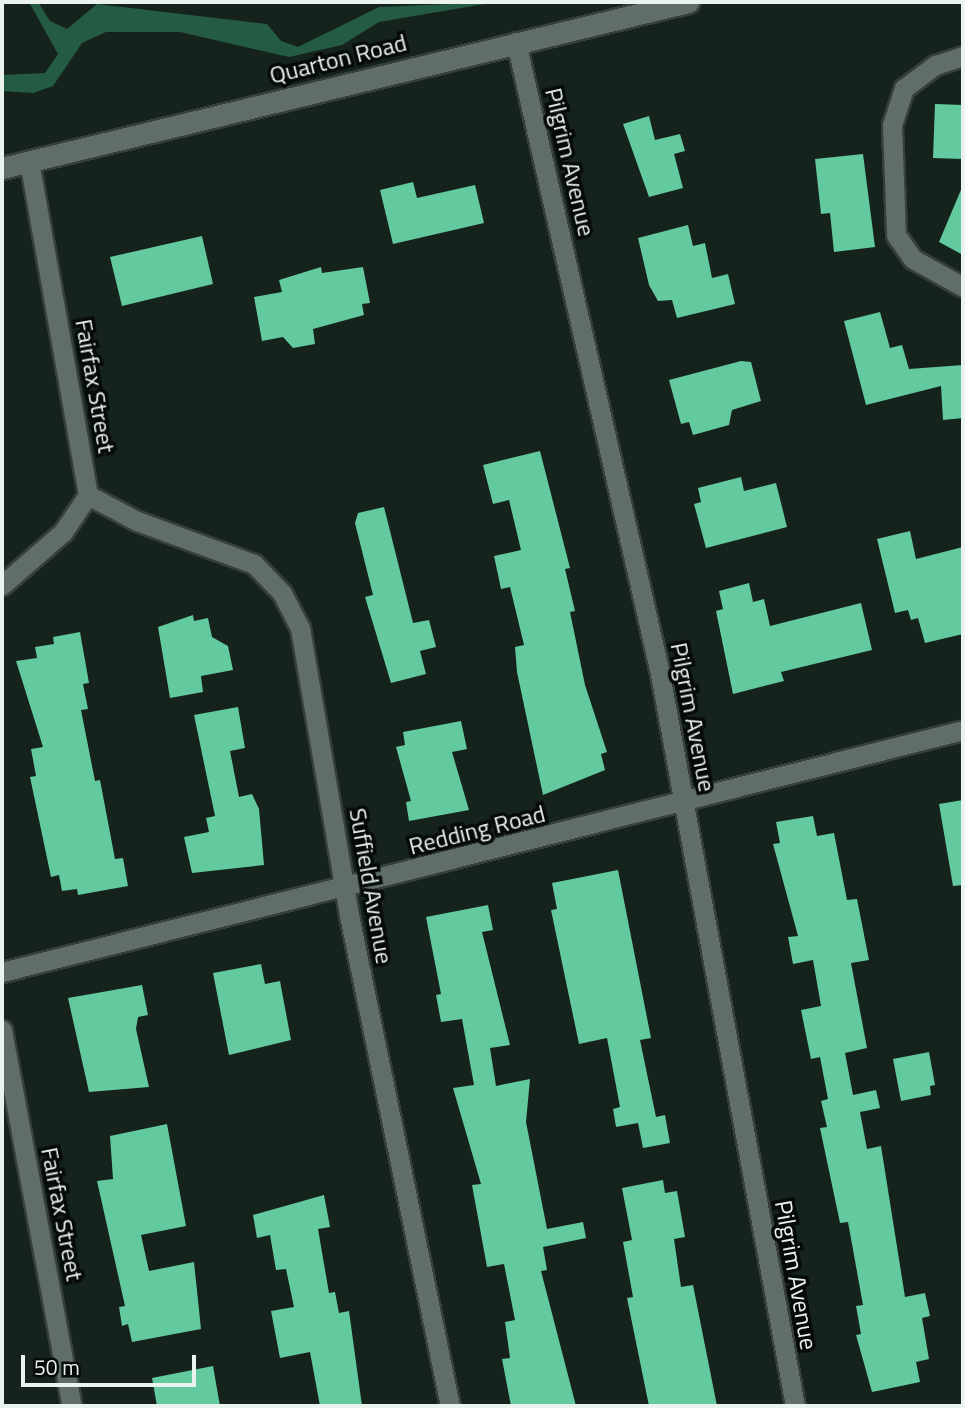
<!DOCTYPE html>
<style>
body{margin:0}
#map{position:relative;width:965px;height:1408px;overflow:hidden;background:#16231d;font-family:"Titillium Web",sans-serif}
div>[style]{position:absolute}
.water>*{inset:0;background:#245b44}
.building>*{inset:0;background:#62ca9e}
.roads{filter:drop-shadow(2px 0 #363f3a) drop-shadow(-2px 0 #363f3a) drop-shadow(0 2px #363f3a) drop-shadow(0 -2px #363f3a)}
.street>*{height:19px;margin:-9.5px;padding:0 9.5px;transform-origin:9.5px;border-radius:9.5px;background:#606e67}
.secondary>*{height:21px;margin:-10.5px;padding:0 10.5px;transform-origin:10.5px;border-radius:10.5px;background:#606e67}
span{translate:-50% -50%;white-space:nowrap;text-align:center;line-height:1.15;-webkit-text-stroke:7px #060b08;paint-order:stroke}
.street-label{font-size:24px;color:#ebf3ef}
.frame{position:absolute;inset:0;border:4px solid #ebf3ef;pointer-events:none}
.scale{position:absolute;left:21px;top:1355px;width:175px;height:32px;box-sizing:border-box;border:4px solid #ebf3ef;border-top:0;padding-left:9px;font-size:21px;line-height:24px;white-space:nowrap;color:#ebf3ef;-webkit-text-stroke:5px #060b08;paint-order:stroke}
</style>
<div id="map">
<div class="water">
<i style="clip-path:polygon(29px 2px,38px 2px,50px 21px,67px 29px,97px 4px,267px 24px,281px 41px,298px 47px,379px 7px,496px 2px,379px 22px,342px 45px,289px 57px,180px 32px,106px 32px,82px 43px,53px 86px,33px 93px,2px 91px,2px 75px,45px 73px,58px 54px)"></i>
</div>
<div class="building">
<i style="clip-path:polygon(935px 104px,963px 105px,963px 159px,933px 158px)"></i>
<i style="clip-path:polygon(649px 116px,655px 140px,680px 134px,685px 151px,674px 154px,683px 188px,649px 197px,623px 124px)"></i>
<i style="clip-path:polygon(863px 154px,875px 247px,834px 252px,830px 213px,821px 214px,815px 159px)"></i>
<i style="clip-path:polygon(413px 182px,417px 198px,475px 185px,484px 223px,393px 244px,380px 190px)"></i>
<i style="clip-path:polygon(963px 185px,963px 255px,939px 242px)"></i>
<i style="clip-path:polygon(688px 225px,693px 246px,705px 243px,712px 278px,728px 274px,735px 304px,677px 318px,672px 300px,658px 301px,649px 285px,638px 238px)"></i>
<i style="clip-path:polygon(202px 236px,213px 284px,122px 306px,110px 257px)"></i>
<i style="clip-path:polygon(321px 267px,322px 273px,363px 267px,370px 303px,362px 304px,364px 315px,313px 329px,315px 344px,293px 348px,283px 337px,262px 341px,254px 297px,282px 292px,279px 280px)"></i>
<i style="clip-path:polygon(880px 312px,890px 348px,902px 345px,909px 369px,963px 365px,963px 418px,943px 420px,941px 386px,866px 405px,844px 321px)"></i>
<i style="clip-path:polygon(741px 361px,751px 362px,761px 401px,732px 410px,729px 425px,693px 435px,689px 422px,681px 424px,669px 380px)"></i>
<i style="clip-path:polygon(540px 451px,570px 568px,565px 569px,575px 611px,570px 612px,585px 685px,607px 752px,601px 754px,605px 770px,543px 795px,517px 672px,515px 647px,524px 645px,510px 587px,501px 589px,494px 556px,521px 550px,509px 500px,493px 504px,483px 465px)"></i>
<i style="clip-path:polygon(741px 477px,744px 491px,776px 483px,787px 527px,706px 548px,694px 504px,701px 502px,698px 488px)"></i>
<i style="clip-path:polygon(384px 507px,413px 623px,429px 620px,436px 647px,420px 651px,426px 674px,391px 683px,365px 597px,373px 595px,355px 523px,358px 513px)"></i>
<i style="clip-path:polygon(910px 531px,916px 559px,963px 547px,963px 634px,925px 643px,918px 618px,911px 620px,908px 610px,895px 613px,877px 539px)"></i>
<i style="clip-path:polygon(749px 583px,753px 602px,764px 599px,770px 626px,861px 603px,872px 650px,781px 672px,784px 681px,733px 694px,716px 611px,723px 609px,719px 591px)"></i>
<i style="clip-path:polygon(193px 615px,194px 621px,208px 618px,212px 637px,228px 646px,233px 670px,201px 676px,203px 692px,170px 698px,158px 627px)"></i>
<i style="clip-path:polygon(80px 632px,89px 683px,83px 684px,88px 709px,81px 710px,95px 781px,100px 780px,115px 859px,123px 858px,128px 886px,78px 895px,77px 889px,62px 891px,59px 875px,51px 877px,30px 777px,36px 776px,31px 749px,43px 747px,16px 661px,37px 658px,35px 647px,54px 644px,53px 637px)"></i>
<i style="clip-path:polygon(238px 707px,245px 748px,230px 751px,239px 797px,252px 794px,259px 809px,264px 865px,192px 873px,184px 837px,209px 832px,206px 818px,215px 816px,194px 715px)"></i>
<i style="clip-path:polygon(461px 721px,467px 749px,452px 752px,469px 810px,409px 821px,406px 802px,411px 801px,396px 747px,405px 745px,403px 732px)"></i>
<i style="clip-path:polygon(963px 800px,963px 885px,953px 886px,939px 804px)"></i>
<i style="clip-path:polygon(813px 816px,817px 836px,834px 833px,847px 900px,857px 899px,869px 960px,851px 963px,867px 1048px,845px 1053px,853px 1095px,876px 1090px,880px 1108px,860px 1112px,867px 1149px,881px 1146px,905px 1297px,925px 1293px,930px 1316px,922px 1318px,929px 1359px,916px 1362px,920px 1382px,872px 1392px,856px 1335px,861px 1334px,856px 1306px,863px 1305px,848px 1222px,840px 1223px,820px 1128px,827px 1127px,821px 1101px,828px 1099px,820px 1057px,811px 1059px,801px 1010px,821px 1006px,813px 960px,793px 964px,788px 937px,798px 936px,773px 844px,780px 843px,776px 822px)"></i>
<i style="clip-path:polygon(618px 870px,651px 1038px,640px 1040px,656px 1117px,665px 1115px,670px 1143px,643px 1148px,638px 1123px,616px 1127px,613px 1109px,620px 1107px,607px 1038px,579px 1044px,551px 910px,557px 909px,552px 883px)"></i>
<i style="clip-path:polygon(488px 905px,493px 930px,482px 932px,510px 1045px,490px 1048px,496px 1086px,530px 1079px,526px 1122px,547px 1229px,583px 1222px,586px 1238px,543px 1247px,547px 1270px,541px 1271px,576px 1406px,511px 1406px,502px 1359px,510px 1358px,505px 1322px,515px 1320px,504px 1264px,487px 1267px,472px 1185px,481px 1184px,453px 1088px,474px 1085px,462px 1019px,441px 1022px,436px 995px,441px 994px,426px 917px)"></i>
<i style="clip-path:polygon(261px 964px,265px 984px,280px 981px,291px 1040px,229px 1055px,213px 973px)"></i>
<i style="clip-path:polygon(142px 985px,148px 1015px,138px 1017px,136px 1029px,149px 1087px,89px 1092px,68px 998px)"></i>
<i style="clip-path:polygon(929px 1052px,935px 1085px,930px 1086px,931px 1095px,901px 1101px,893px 1059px)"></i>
<i style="clip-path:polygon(167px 1124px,186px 1226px,141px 1235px,149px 1271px,194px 1262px,201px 1329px,132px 1342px,128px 1324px,122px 1326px,119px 1307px,125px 1306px,97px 1181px,113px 1179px,110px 1136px)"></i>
<i style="clip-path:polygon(663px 1180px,665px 1193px,677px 1191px,685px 1237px,674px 1239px,681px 1287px,693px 1285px,717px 1406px,649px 1406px,627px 1298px,633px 1297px,623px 1242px,632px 1240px,622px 1188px)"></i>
<i style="clip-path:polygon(324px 1195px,330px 1227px,318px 1229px,329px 1293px,335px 1292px,339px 1313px,349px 1311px,362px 1406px,320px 1406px,310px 1352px,280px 1358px,271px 1311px,294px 1307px,286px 1269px,276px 1270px,270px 1235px,257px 1238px,253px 1215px)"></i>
<i style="clip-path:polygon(213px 1366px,220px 1406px,157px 1406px,152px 1378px)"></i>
</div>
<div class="roads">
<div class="street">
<i style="left:516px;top:42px;width:648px;rotate:77.16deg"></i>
<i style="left:660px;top:674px;width:744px;rotate:79.55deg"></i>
<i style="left:963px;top:56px;width:29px;rotate:162deg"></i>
<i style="left:935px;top:65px;width:39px;rotate:143deg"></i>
<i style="left:904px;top:88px;width:39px;rotate:108deg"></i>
<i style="left:892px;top:125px;width:110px;rotate:87.9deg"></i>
<i style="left:896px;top:235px;width:29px;rotate:55deg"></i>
<i style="left:913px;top:259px;width:57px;rotate:29.2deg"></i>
<i style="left:88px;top:495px;width:55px;rotate:28deg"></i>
<i style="left:137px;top:521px;width:125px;rotate:20.2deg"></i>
<i style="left:254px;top:564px;width:40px;rotate:46deg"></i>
<i style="left:282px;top:593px;width:39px;rotate:63deg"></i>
<i style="left:300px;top:628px;width:291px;rotate:80.3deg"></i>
<i style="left:349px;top:915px;width:501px;rotate:78.38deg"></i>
<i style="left:2px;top:585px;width:81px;rotate:-41deg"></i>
<i style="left:63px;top:532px;width:45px;rotate:-56deg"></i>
<i style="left:88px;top:495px;width:339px;rotate:-100deg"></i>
<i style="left:2px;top:972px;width:991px;rotate:-14.13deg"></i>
<i style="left:2px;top:1030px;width:382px;rotate:79.5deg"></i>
</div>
<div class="secondary">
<i style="left:2px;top:168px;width:706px;rotate:-13.6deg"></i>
</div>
</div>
<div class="street-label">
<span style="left:338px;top:59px;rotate:-14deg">Quarton Road</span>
<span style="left:570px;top:162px;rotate:77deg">Pilgrim Avenue</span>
<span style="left:95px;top:386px;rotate:80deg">Fairfax Street</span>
<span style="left:693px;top:717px;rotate:79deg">Pilgrim Avenue</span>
<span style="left:477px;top:830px;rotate:-14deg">Redding Road</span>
<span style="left:371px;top:886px;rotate:80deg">Suffield Avenue</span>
<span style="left:62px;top:1214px;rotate:79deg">Fairfax Street</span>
<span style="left:796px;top:1275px;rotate:80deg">Pilgrim Avenue</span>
</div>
<div class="frame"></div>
<div class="scale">50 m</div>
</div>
